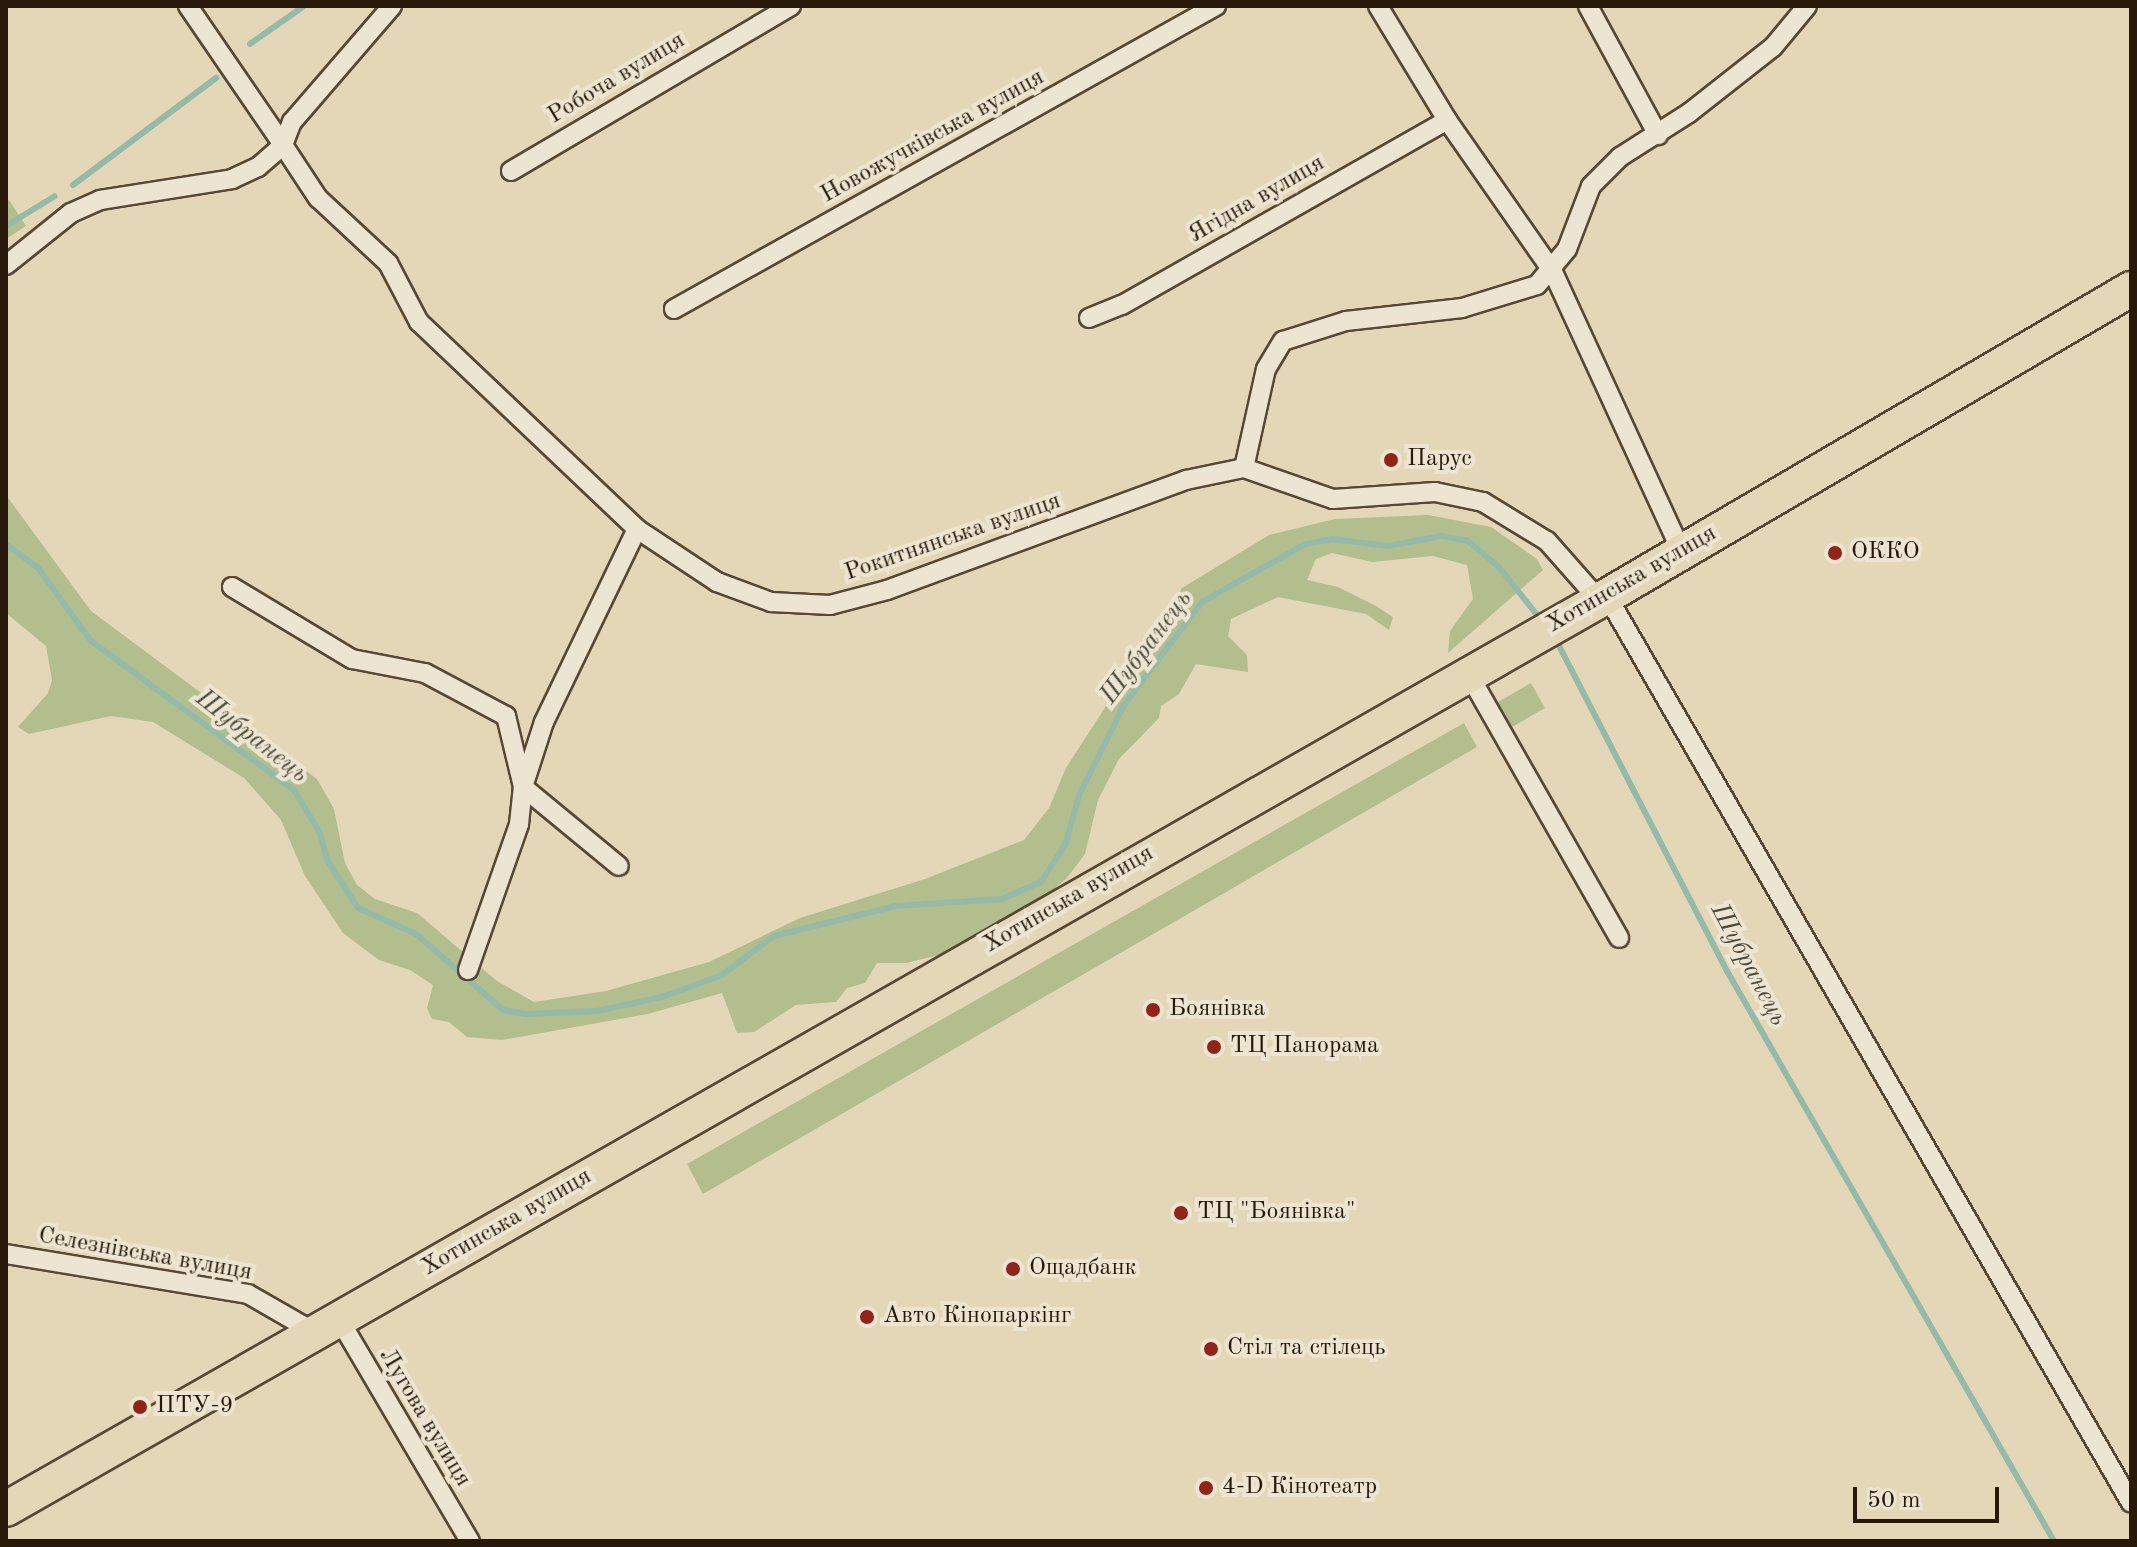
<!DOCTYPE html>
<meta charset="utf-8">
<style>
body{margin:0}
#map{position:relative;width:2137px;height:1547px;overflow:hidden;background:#e3d7b8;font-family:"Old Standard TT",serif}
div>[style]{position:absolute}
.green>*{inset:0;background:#b3be8f}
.stream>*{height:6px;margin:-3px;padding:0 3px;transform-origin:3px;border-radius:3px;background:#96baa8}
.roads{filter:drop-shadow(2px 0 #564835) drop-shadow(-2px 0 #564835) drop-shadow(0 2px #564835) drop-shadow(0 -2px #564835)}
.street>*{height:18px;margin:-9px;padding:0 9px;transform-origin:9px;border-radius:9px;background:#ede5d1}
.highway>*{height:34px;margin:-17px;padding:0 17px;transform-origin:17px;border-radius:17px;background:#e3d7b8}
.dots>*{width:22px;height:22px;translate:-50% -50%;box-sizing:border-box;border:4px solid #ede5d1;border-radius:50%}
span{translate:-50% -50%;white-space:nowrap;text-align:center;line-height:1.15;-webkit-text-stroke:8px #ede5d1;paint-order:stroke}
.street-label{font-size:24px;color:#271809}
.poi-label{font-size:24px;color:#271809}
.left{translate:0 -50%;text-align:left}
.water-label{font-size:26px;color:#484939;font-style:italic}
.frame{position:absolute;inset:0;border:8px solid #271809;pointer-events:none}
.scale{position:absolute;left:1853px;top:1487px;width:146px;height:36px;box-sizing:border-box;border:4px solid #271809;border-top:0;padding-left:10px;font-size:24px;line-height:28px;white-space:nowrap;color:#271809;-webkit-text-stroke:6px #ede5d1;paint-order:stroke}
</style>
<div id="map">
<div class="green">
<i style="clip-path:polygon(9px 200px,26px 226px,6px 239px,6px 202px)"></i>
<i style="clip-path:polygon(6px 495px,91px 611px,317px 779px,334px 809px,345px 863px,357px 885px,375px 899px,417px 913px,497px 981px,534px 1002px,606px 991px,709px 962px,800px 918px,925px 879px,1024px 840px,1049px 808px,1066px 768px,1182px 588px,1269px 535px,1335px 519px,1428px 515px,1491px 527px,1537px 559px,1543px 570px,1448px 653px,1450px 631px,1473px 599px,1467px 565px,1433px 556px,1372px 562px,1332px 553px,1316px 559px,1307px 580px,1338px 587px,1376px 606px,1393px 617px,1389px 630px,1366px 614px,1278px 597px,1231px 619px,1228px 636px,1247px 655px,1248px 672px,1196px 664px,1179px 694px,1161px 706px,1159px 718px,1119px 759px,1098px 800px,1085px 854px,1067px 878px,1035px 905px,964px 949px,906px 963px,877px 963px,865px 983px,847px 988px,836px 1002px,796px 1005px,754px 1032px,737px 1033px,722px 993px,648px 1014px,502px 1040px,467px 1037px,449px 1022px,432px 1019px,427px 1008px,433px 985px,410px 970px,379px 960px,343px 933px,305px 876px,281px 820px,244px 778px,153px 722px,111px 716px,29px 734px,18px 727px,48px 693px,52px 680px,46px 646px,6px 613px)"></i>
<i style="clip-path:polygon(1531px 683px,1545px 708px,1512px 727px,1498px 702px)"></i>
<i style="clip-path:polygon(1464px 723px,1477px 747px,703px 1194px,687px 1164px)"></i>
</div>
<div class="stream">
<i style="left:250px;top:44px;width:66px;rotate:-35.1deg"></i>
<i style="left:73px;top:185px;width:179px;rotate:-36.8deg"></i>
<i style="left:6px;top:226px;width:57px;rotate:-31.5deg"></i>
<i style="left:6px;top:544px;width:40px;rotate:37deg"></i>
<i style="left:38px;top:568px;width:90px;rotate:54deg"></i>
<i style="left:91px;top:641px;width:252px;rotate:36.3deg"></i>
<i style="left:294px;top:790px;width:50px;rotate:58.8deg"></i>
<i style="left:320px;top:833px;width:28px;rotate:75deg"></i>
<i style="left:327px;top:860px;width:57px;rotate:57.1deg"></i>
<i style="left:358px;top:908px;width:64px;rotate:24.1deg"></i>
<i style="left:416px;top:934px;width:116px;rotate:41.1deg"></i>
<i style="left:503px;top:1010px;width:23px;rotate:10deg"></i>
<i style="left:526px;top:1014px;width:71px;rotate:-2.4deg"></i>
<i style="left:597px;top:1011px;width:66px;rotate:-12.2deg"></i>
<i style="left:662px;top:997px;width:64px;rotate:-20.1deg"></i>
<i style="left:722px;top:975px;width:65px;rotate:-36.9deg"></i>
<i style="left:774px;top:936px;width:126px;rotate:-13.8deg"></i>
<i style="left:896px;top:906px;width:106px;rotate:-3.8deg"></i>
<i style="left:1002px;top:899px;width:43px;rotate:-23.6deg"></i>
<i style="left:1041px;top:882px;width:46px;rotate:-57.3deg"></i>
<i style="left:1066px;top:843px;width:50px;rotate:-74.8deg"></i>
<i style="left:1079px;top:795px;width:101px;rotate:-63.4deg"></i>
<i style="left:1124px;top:705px;width:129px;rotate:-52.9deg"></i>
<i style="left:1202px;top:602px;width:118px;rotate:-29.4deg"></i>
<i style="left:1305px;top:544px;width:27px;rotate:-10deg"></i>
<i style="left:1332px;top:539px;width:56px;rotate:7.1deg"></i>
<i style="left:1388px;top:546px;width:54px;rotate:-10.7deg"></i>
<i style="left:1441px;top:536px;width:27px;rotate:10deg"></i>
<i style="left:1468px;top:541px;width:40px;rotate:40deg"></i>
<i style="left:1499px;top:567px;width:68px;rotate:51.6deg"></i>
<i style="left:1555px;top:638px;width:375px;rotate:62.7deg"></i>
<i style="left:1727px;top:971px;width:657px;rotate:60.16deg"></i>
</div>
<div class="roads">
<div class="street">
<i style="left:188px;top:6px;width:168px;rotate:55.6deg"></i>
<i style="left:1378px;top:6px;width:133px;rotate:58.8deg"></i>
<i style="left:1447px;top:120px;width:185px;rotate:55.1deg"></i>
<i style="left:1553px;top:272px;width:309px;rotate:65.3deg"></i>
<i style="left:1588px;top:6px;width:147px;rotate:61.5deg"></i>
<i style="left:283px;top:145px;width:25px;rotate:-69deg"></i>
<i style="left:292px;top:122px;width:153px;rotate:-49.2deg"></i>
<i style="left:511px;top:171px;width:325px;rotate:-30.5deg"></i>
<i style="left:6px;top:265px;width:83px;rotate:-38.7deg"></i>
<i style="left:71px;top:213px;width:32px;rotate:-24deg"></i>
<i style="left:100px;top:200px;width:134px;rotate:-9deg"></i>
<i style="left:232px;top:179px;width:29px;rotate:-25deg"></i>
<i style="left:258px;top:167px;width:33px;rotate:-41deg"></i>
<i style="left:283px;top:145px;width:64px;rotate:56.6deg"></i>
<i style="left:318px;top:198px;width:96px;rotate:42.9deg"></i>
<i style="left:388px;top:263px;width:67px;rotate:62.3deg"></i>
<i style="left:419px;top:322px;width:301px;rotate:43.5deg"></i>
<i style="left:637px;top:529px;width:96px;rotate:33.5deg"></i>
<i style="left:717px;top:582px;width:58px;rotate:20.3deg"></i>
<i style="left:771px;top:602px;width:59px;rotate:2.9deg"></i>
<i style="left:830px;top:605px;width:59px;rotate:-14.7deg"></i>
<i style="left:887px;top:590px;width:319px;rotate:-20.2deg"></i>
<i style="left:1186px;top:480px;width:59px;rotate:-11.7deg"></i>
<i style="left:1244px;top:468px;width:101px;rotate:-77.5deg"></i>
<i style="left:1266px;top:369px;width:33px;rotate:-59deg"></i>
<i style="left:1283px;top:341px;width:66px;rotate:-17.6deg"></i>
<i style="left:1346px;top:321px;width:117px;rotate:-6.4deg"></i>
<i style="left:1462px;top:308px;width:78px;rotate:-17deg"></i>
<i style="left:1537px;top:285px;width:47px;rotate:-50.2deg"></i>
<i style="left:1567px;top:249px;width:67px;rotate:-69.1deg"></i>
<i style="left:1591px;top:186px;width:41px;rotate:-45deg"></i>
<i style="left:1620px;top:157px;width:82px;rotate:-32.5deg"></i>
<i style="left:1689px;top:113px;width:107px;rotate:-38.2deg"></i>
<i style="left:1773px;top:47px;width:53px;rotate:-50.3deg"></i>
<i style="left:674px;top:309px;width:621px;rotate:-29.21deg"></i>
<i style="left:1089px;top:318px;width:35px;rotate:-22deg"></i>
<i style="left:1122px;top:305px;width:374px;rotate:-29.6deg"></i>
<i style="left:1244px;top:468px;width:94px;rotate:19.2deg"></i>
<i style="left:1333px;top:499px;width:102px;rotate:-3.9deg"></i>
<i style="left:1435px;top:492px;width:49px;rotate:11.8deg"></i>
<i style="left:1483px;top:502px;width:75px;rotate:31.4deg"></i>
<i style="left:1547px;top:541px;width:79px;rotate:48.6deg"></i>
<i style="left:232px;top:587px;width:140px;rotate:31deg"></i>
<i style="left:352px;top:659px;width:74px;rotate:10.9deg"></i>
<i style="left:425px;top:673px;width:92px;rotate:28deg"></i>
<i style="left:506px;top:716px;width:73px;rotate:76.5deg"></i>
<i style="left:523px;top:787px;width:124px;rotate:39.5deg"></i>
<i style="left:1607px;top:596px;width:1047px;rotate:59.98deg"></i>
<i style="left:1468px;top:673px;width:305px;rotate:60.3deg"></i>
<i style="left:468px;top:970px;width:155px;rotate:-70.7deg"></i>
<i style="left:519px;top:824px;width:37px;rotate:-84deg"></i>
<i style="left:523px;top:787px;width:68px;rotate:-72.1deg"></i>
<i style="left:544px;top:722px;width:214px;rotate:-64.3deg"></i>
<i style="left:6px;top:1254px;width:245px;rotate:9.4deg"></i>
<i style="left:248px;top:1294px;width:76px;rotate:29.9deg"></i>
<i style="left:339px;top:1319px;width:258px;rotate:59.5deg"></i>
</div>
<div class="highway">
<i style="left:6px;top:1509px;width:1843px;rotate:-29.69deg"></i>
<i style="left:1607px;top:596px;width:607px;rotate:-30.37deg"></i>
</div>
</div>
<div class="dots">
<i style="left:1391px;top:460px;background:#8f2418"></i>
<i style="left:1835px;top:553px;background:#8f2418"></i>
<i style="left:1153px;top:1010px;background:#8f2418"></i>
<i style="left:1214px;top:1047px;background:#8f2418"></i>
<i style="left:1181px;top:1213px;background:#8f2418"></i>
<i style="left:1013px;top:1269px;background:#8f2418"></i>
<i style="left:867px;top:1317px;background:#8f2418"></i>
<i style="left:1211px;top:1349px;background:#8f2418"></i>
<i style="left:140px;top:1407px;background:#8f2418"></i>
<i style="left:1206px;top:1488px;background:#8f2418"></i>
</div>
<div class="street-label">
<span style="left:617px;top:79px;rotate:-31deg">Робоча вулиця</span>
<span style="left:933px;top:137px;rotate:-29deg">Новожучківська вулиця</span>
<span style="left:1257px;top:200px;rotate:-30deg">Ягідна вулиця</span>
<span style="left:953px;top:538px;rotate:-19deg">Рокитнянська вулиця</span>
<span style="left:1632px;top:580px;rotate:-30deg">Хотинська вулиця</span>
<span style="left:1069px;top:900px;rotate:-30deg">Хотинська вулиця</span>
<span style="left:507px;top:1223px;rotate:-30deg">Хотинська вулиця</span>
<span style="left:145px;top:1255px;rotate:10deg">Селезнівська вулиця</span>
<span style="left:424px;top:1418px;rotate:59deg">Лугова вулиця</span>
</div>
<div class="poi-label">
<span class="left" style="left:1407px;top:460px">Парус</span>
<span class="left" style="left:1851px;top:553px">ОККО</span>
<span class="left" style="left:1169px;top:1010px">Боянівка</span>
<span class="left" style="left:1230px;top:1047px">ТЦ Панорама</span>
<span class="left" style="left:1197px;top:1213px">ТЦ "Боянівка"</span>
<span class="left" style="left:1029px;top:1269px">Ощадбанк</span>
<span class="left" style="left:883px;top:1317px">Авто Кінопаркінг</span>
<span class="left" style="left:1227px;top:1349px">Стіл та стілець</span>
<span class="left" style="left:156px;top:1407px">ПТУ-9</span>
<span class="left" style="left:1222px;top:1488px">4-D Кінотеатр</span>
</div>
<div class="water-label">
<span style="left:1147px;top:648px;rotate:-53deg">Шубранець</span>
<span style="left:251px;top:737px;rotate:38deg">Шубранець</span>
<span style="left:1748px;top:965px;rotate:62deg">Шубранець</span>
</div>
<div class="frame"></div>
<div class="scale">50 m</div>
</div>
